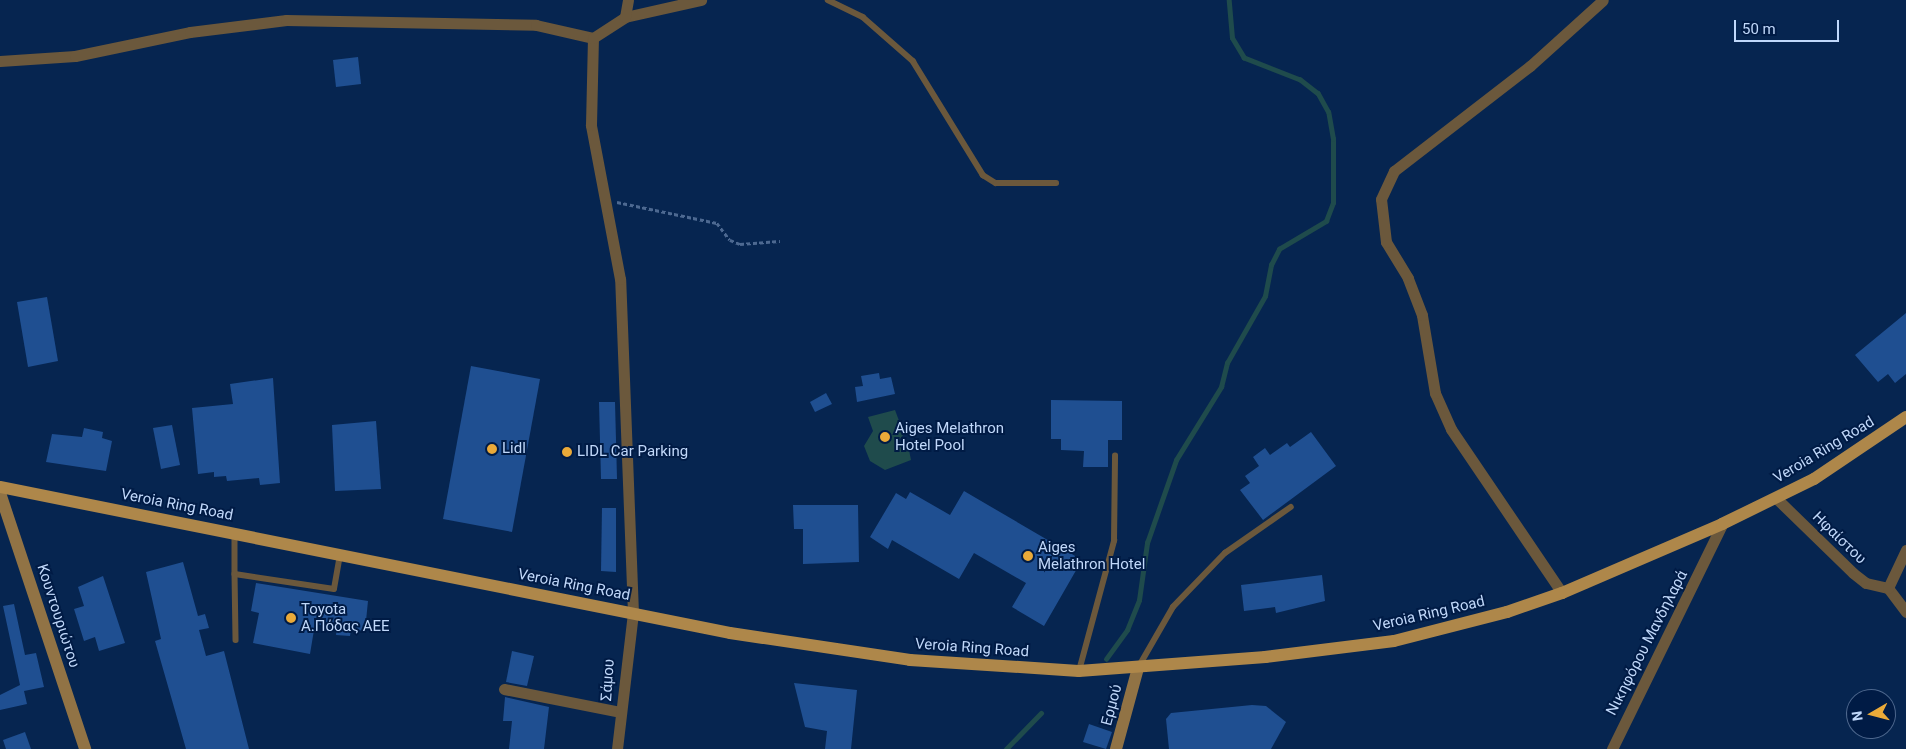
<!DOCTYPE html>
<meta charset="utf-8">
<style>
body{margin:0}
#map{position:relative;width:1906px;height:749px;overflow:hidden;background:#062550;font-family:Roboto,sans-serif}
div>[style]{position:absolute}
.water>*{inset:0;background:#1f4b4c}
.stream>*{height:4.5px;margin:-2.25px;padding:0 2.25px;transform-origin:2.25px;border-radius:2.25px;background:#1f4b4c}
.building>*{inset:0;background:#1f4f91}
.path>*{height:2.5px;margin-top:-1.25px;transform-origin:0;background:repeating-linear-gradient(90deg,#4d6991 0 4px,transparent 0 6.5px)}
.lane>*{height:5.5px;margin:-2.75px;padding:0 2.75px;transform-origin:2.75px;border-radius:2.75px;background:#6b583c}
.street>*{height:11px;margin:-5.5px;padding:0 5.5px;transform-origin:5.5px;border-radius:5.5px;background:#6b583c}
.secondary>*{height:12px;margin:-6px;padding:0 6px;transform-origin:6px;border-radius:6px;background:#917345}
.primary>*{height:12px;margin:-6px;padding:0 6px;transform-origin:6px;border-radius:6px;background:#ae874a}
.dots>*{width:14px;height:14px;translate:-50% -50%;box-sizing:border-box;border:2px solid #001b45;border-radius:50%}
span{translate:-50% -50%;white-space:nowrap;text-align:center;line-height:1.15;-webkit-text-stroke:4px #001b45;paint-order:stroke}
.poi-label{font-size:15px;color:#c0d8fa}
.left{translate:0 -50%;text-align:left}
.street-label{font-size:15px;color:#c0d8fa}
.north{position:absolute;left:1846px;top:689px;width:50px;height:50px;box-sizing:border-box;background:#001b45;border:1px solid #4d678d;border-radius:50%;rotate:262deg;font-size:14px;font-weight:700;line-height:20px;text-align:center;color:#c0d8fa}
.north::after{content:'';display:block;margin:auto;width:18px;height:22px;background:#eaaa39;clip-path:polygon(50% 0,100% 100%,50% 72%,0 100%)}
.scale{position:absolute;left:1734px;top:20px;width:105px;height:22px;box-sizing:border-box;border:2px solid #c0d8fa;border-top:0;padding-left:6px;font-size:15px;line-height:18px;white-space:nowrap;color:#c0d8fa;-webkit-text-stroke:4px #001b45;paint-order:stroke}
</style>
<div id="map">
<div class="water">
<i style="clip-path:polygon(895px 410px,904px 434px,898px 441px,901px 448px,909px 450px,911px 460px,885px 470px,870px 461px,864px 446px,873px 431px,868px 417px)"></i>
</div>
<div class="stream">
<i style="left:1106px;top:659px;width:36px;rotate:-54deg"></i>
<i style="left:1127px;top:630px;width:32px;rotate:-68deg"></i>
<i style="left:1139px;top:600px;width:58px;rotate:-82deg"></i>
<i style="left:1147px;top:543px;width:88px;rotate:-70.7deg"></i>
<i style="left:1176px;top:460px;width:86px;rotate:-58.3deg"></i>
<i style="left:1221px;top:387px;width:25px;rotate:-76deg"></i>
<i style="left:1227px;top:363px;width:77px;rotate:-60.4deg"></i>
<i style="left:1265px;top:296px;width:32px;rotate:-79deg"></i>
<i style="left:1271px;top:265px;width:18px;rotate:-63deg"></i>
<i style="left:1279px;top:249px;width:55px;rotate:-30.8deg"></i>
<i style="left:1326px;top:221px;width:19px;rotate:-69deg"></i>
<i style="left:1333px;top:203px;width:64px;rotate:-90deg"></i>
<i style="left:1333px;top:139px;width:27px;rotate:-100deg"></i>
<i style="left:1328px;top:112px;width:21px;rotate:-119deg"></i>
<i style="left:1318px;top:94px;width:23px;rotate:-142deg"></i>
<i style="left:1300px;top:80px;width:60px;rotate:-158.6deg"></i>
<i style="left:1244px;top:58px;width:23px;rotate:-121deg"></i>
<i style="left:1232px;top:38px;width:38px;rotate:-95deg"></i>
<i style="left:1006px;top:749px;width:50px;rotate:-45.8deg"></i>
</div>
<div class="building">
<i style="clip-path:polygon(358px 57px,361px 84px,336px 87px,333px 60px)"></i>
<i style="clip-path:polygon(47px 297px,58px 361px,28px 367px,17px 302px)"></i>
<i style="clip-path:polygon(1906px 313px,1906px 374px,1895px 383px,1888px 374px,1878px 382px,1855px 355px)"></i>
<i style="clip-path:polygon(471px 366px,540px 379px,512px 532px,443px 519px)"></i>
<i style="clip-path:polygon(879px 373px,880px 379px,891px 377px,895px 394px,857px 402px,855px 387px,863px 386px,861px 376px)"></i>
<i style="clip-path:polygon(273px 378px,280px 483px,260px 485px,259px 478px,227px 481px,226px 476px,214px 477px,214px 472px,198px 474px,192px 408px,233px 404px,230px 384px)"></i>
<i style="clip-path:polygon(826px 393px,832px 404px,815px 412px,810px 402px)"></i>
<i style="clip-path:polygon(1051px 400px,1122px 401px,1122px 440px,1108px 440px,1108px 467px,1083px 467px,1084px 451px,1061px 450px,1061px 439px,1051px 439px)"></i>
<i style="clip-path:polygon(599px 402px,615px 402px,617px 479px,601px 479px)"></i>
<i style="clip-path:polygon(376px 421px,381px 489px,335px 491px,332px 425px)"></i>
<i style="clip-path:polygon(172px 425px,180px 465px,161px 469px,153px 428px)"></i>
<i style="clip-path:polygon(84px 428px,103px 432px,102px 438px,112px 441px,106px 471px,46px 462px,52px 434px,82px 437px)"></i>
<i style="clip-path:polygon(1311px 432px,1336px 466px,1263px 520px,1240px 490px,1250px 483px,1245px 476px,1259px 466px,1253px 457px,1265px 448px,1270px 455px,1287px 443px,1290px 447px)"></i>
<i style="clip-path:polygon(964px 491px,1082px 560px,1044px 626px,1012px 607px,1026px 583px,974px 553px,959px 579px,892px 540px,888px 549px,870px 537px,896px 493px,906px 499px,910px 492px,950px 515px)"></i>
<i style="clip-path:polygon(793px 505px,858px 505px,859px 562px,803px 564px,803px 529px,794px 529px)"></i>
<i style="clip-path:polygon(602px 508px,616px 508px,616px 572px,601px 571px)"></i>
<i style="clip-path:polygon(183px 562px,198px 616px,205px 614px,209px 628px,199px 630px,206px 656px,224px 651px,249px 749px,186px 749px,155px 641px,161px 639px,146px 572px)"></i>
<i style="clip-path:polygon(1322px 575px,1325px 601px,1276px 613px,1275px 607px,1244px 611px,1241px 585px)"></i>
<i style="clip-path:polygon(103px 576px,125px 643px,99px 651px,95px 637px,84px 641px,74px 609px,84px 606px,78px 587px)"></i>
<i style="clip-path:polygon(256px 583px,368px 601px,365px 631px,351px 629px,350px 636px,336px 635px,337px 628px,315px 624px,310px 654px,253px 643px,259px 613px,251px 611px)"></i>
<i style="clip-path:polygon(14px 604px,25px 655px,36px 653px,44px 687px,24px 691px,27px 704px,0 710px,0 695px,20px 685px,3px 606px)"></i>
<i style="clip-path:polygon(512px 651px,534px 656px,527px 686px,506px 682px)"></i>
<i style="clip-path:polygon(794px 683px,857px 690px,851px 749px,825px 749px,827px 731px,805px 727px)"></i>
<i style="clip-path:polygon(505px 697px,549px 707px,544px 749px,509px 749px,512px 721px,503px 721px)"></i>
<i style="clip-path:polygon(1252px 705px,1266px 706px,1286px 722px,1271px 749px,1169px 749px,1166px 719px,1171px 713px)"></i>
<i style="clip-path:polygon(1089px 724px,1112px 732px,1106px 749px,1083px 742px)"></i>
<i style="clip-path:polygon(25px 732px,31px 749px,6px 749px,3px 740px)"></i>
</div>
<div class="path">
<i style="left:617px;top:202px;width:102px;rotate:11.9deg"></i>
<i style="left:717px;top:223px;width:21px;rotate:53deg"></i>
<i style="left:730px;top:240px;width:11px;rotate:22deg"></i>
<i style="left:740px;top:244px;width:40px;rotate:-4.3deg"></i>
</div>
<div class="lane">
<i style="left:828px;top:0;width:39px;rotate:26deg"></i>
<i style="left:863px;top:17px;width:67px;rotate:41.3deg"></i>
<i style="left:913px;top:61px;width:134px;rotate:58.4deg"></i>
<i style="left:983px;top:175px;width:15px;rotate:32deg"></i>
<i style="left:996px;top:183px;width:60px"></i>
<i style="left:235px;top:534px;width:40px;rotate:90deg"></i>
<i style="left:235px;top:574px;width:100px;rotate:8.6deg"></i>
<i style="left:334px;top:589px;width:36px;rotate:-80deg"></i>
<i style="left:235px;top:574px;width:66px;rotate:89.1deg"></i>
<i style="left:1139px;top:666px;width:68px;rotate:-60deg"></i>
<i style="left:1173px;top:607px;width:75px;rotate:-46.1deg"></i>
<i style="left:1225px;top:553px;width:80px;rotate:-34.9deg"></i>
<i style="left:1079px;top:671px;width:135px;rotate:-74.9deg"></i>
<i style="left:1114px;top:541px;width:85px;rotate:-89.3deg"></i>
</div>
<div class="street">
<i style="left:625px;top:17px;width:78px;rotate:-12.6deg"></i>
<i style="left:0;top:61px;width:75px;rotate:-3.8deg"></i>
<i style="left:75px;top:56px;width:117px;rotate:-11.8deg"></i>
<i style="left:190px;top:32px;width:97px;rotate:-7.1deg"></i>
<i style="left:286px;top:20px;width:250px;rotate:1.1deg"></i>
<i style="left:536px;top:25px;width:58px;rotate:12.8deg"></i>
<i style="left:1776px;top:498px;width:107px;rotate:44.2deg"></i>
<i style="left:1853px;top:573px;width:16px;rotate:38deg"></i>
<i style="left:1866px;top:583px;width:23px;rotate:13deg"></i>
<i style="left:1888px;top:588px;width:30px;rotate:53deg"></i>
<i style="left:1888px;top:588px;width:42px;rotate:-64.7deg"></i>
<i style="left:1562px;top:593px;width:198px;rotate:-124.1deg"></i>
<i style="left:1451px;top:429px;width:39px;rotate:-114deg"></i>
<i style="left:1435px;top:393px;width:79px;rotate:-99.5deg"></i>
<i style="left:1422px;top:315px;width:40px;rotate:-111deg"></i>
<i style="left:1408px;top:278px;width:42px;rotate:-121.4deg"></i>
<i style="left:1386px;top:242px;width:43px;rotate:-96.6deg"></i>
<i style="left:1381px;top:199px;width:31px;rotate:-65deg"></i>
<i style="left:1394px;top:171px;width:172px;rotate:-37.7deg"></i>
<i style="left:1530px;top:66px;width:98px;rotate:-42.1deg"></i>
<i style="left:504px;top:689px;width:118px;rotate:11.2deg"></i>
<i style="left:617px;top:749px;width:137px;rotate:-83.3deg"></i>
<i style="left:633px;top:613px;width:334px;rotate:-92.2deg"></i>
<i style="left:620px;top:279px;width:157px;rotate:-100.7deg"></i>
<i style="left:591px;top:125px;width:87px;rotate:-88.7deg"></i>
<i style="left:593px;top:38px;width:38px;rotate:-33deg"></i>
<i style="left:625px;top:17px;width:17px;rotate:-80deg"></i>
<i style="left:1612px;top:749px;width:250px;rotate:-63.9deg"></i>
</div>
<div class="secondary">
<i style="left:0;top:493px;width:270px;rotate:71.6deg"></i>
<i style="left:1116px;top:749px;width:84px;rotate:-74.8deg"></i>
</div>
<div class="primary">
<i style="left:0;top:487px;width:744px;rotate:11.31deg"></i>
<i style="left:730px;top:633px;width:182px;rotate:8.5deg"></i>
<i style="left:910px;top:660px;width:169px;rotate:3.7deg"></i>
<i style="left:1079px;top:671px;width:187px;rotate:-4.3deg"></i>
<i style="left:1265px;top:657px;width:130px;rotate:-7.1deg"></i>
<i style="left:1394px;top:641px;width:117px;rotate:-14.4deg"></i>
<i style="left:1507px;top:612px;width:58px;rotate:-19.1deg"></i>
<i style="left:1562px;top:593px;width:174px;rotate:-23.3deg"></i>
<i style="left:1722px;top:524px;width:102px;rotate:-26.1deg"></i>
<i style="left:1814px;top:479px;width:111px;rotate:-34deg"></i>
</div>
<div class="dots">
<i style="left:885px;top:437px;background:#eaaa39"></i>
<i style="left:492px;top:449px;background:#eaaa39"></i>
<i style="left:567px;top:452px;background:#eaaa39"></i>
<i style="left:1028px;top:556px;background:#eaaa39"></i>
<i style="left:291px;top:618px;background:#eaaa39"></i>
</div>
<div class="poi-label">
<span class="left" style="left:895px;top:437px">Aiges Melathron<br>Hotel Pool</span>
<span class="left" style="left:502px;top:449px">Lidl</span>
<span class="left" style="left:577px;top:452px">LIDL Car Parking</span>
<span class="left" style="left:1038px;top:556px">Aiges<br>Melathron Hotel</span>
<span class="left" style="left:301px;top:618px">Toyota<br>Α.Πόδας ΑΕΕ</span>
</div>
<div class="street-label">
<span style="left:1824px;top:450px;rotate:-31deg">Verοia Ring Road</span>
<span style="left:177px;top:505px;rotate:11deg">Verοia Ring Road</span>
<span style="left:1839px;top:538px;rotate:44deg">Ηφαίστου</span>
<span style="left:574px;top:585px;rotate:11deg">Verοia Ring Road</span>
<span style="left:1429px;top:614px;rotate:-13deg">Verοia Ring Road</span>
<span style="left:58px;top:616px;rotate:72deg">Κουντουριώτου</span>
<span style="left:1647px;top:643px;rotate:-63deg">Νικηφόρου Μανδηλαρά</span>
<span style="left:972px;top:648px;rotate:4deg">Verοia Ring Road</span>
<span style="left:608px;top:680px;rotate:-86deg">Σάμου</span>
<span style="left:1112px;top:705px;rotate:-75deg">Ερμού</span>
</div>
<div class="north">N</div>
<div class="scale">50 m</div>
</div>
